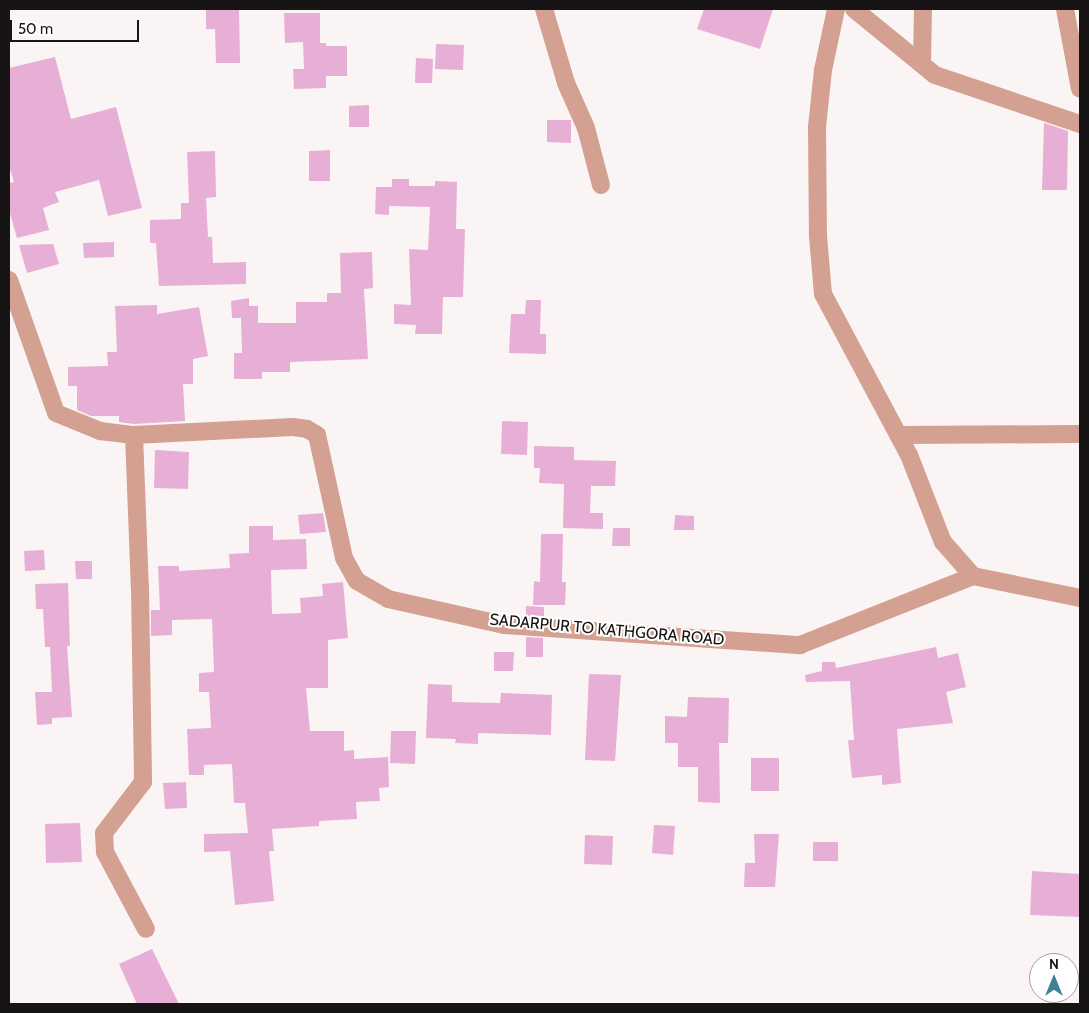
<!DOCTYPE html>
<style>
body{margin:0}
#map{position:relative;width:1089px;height:1013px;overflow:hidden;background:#fbf4f5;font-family:Cabin,sans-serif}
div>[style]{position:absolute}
.building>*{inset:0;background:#e7afd5}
.minor>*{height:18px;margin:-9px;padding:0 9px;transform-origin:9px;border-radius:9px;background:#d3a091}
span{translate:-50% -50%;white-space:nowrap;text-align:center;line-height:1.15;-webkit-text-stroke:4px #fff;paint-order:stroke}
.street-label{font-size:16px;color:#161414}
.frame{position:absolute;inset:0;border:10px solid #161414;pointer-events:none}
.north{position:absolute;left:1029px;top:953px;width:50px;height:50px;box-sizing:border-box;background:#fff;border:1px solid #a2a1a1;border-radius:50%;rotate:0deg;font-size:14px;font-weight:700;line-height:20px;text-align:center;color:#161414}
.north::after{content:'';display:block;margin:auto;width:18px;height:22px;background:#418195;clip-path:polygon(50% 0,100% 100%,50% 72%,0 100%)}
.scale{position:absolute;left:10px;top:20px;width:129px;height:22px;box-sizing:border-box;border:2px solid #161414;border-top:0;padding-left:6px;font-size:15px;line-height:18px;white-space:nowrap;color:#161414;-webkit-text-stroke:4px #fff;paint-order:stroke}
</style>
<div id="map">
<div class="building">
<i style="clip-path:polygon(206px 9px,239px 9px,240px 63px,216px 63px,215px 29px,206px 29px)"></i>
<i style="clip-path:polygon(704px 9px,773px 9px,760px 49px,697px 29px)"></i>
<i style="clip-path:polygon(284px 13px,320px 13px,320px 43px,326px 43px,326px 46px,347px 46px,347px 76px,326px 76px,326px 88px,294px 89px,293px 69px,304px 69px,303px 42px,285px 43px)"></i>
<i style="clip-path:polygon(436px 44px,464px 45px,463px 70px,435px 69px)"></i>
<i style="clip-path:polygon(55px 57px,71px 119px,116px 107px,142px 208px,108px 216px,99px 180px,55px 192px,59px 202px,43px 208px,49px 230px,17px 238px,9px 210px,9px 183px,14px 182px,9px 166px,9px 68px)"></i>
<i style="clip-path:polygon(416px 58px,433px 59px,432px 83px,415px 83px)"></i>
<i style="clip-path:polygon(369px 105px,369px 127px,349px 127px,349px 106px)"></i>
<i style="clip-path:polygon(547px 120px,571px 120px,571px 143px,547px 142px)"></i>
<i style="clip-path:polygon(1044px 123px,1068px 131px,1067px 190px,1042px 190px)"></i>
<i style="clip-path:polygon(330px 150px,330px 181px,309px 181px,309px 151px)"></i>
<i style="clip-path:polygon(215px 151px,216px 197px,206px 198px,208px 237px,212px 237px,213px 263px,246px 262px,246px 284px,159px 286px,156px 243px,150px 243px,150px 220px,181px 219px,181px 203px,189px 203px,187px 152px)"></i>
<i style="clip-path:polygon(392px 179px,409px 179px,409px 186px,435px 186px,435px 181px,457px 182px,456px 229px,465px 229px,463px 297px,443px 297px,442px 334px,415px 334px,416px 325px,394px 324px,394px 304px,411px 305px,409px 249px,428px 250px,430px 207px,389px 206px,389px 215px,375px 214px,376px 187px,392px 187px)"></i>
<i style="clip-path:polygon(114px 242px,114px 257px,84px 258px,83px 243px)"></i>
<i style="clip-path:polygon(53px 244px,59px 264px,27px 273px,19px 245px)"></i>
<i style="clip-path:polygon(372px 252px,373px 288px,364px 289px,368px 359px,290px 362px,290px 372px,262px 372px,262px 379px,234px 379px,234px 353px,242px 353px,241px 318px,232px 318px,231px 301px,249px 298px,249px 306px,258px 306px,258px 323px,296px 323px,296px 302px,327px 302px,327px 293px,341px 293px,340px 253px)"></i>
<i style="clip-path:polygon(526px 300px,541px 300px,540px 334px,546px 334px,546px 354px,509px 353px,511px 314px,525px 314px)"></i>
<i style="clip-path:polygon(157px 305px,157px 314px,199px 307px,208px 356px,193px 359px,193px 384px,183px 384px,185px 421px,134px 424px,119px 422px,119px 416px,91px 416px,77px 410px,77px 386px,68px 386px,68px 367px,108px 366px,107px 352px,117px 352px,115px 306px)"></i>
<i style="clip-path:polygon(502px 421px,528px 422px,527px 455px,501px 454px)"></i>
<i style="clip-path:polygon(534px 446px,574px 447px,574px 460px,616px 461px,615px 486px,591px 486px,590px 513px,603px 513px,603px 529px,563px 528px,564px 484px,539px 483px,540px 468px,534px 468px)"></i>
<i style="clip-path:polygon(155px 450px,189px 452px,188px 489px,154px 488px)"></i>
<i style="clip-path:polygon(323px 513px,326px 532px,300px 534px,298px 515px)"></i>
<i style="clip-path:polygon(675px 515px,694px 516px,694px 530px,674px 530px)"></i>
<i style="clip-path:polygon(249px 526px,273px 526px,273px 540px,306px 539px,307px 569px,271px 570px,272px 614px,301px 613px,300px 598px,323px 596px,322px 584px,343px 582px,348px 638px,328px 640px,328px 688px,306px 688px,310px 731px,344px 731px,344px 751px,354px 750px,354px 759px,388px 757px,389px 787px,379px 788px,380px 801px,356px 802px,357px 819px,319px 821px,319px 826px,272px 829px,274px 851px,269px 851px,274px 901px,235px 905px,230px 851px,204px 852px,204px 834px,248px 833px,245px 803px,234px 803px,232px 764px,204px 765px,204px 775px,189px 775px,187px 729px,211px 728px,209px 692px,199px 692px,199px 673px,214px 672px,212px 619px,172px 620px,172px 635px,151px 636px,151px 610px,160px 610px,158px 566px,179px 566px,179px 571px,230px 568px,229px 554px,249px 553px)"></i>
<i style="clip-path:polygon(613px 528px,630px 528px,630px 546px,612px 546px)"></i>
<i style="clip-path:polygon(541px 534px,563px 534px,562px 582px,566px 582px,565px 605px,533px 605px,534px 581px,540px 582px)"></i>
<i style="clip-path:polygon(44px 550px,45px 570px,25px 571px,24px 551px)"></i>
<i style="clip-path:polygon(75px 561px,92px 561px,92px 579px,76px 579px)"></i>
<i style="clip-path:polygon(68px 583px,70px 646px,67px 646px,72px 717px,52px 718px,52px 724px,37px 725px,35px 692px,52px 692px,50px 647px,45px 647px,43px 609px,36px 609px,35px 584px)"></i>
<i style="clip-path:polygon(526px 606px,544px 607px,544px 617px,526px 616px)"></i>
<i style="clip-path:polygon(526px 637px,543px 638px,543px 657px,526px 657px)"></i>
<i style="clip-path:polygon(936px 647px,938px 658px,958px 653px,966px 687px,946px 692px,953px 723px,897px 729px,901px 783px,882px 785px,882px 775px,852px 778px,848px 740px,854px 740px,850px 681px,806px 682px,805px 675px,822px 671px,822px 662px,835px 662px,836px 668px)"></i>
<i style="clip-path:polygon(494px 652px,514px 652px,513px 671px,494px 671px)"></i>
<i style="clip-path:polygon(589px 674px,621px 675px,615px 761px,585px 760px)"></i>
<i style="clip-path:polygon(428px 684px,452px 685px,452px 702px,500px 703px,501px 693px,552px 695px,551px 735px,478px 733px,478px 744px,455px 743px,456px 739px,426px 738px)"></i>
<i style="clip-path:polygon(688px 697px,729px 698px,728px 743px,719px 743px,720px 803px,698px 802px,698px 767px,678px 767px,678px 743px,665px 743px,665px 716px,687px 717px)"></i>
<i style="clip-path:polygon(391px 731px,416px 731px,415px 764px,390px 763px)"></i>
<i style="clip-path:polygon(751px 758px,779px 758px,779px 791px,751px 791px)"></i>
<i style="clip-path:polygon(186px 782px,187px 808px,165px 809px,163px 783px)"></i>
<i style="clip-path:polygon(80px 823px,82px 862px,46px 863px,45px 824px)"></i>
<i style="clip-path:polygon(654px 825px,675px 826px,673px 855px,652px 853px)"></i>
<i style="clip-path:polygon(754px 834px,779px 834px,775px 887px,744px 887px,745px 863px,755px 863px)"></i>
<i style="clip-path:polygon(585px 835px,613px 836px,612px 865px,584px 864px)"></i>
<i style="clip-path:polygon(813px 842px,838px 842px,838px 861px,813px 861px)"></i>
<i style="clip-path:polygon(1032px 871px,1080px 874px,1080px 917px,1030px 915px)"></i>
<i style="clip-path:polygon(152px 949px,179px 1004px,137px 1004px,119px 964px)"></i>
</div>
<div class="minor">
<i style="left:544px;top:9px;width:77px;rotate:73.4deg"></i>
<i style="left:566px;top:83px;width:49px;rotate:66deg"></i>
<i style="left:586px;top:128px;width:59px;rotate:75.3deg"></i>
<i style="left:836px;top:9px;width:62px;rotate:102deg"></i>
<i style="left:823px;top:70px;width:57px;rotate:96deg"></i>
<i style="left:817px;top:127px;width:109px;rotate:89.5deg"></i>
<i style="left:818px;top:236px;width:58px;rotate:85.1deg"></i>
<i style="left:823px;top:294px;width:183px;rotate:61.9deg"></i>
<i style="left:909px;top:455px;width:93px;rotate:68.7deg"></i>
<i style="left:943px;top:542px;width:45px;rotate:48.6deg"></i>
<i style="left:854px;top:9px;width:104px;rotate:39.2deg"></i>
<i style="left:935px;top:75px;width:153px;rotate:18.7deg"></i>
<i style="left:1065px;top:9px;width:81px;rotate:79.4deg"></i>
<i style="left:922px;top:64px;width:55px;rotate:-89deg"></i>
<i style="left:9px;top:280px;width:141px;rotate:70.5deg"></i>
<i style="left:56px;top:413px;width:48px;rotate:22.2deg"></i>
<i style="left:100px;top:431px;width:34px;rotate:7deg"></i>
<i style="left:134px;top:435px;width:159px;rotate:-2.9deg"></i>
<i style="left:293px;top:427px;width:14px;rotate:8deg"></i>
<i style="left:307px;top:429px;width:12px;rotate:31deg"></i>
<i style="left:317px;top:435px;width:126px;rotate:77.6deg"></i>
<i style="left:344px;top:558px;width:26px;rotate:61deg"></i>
<i style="left:357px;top:581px;width:36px;rotate:30deg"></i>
<i style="left:388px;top:599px;width:119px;rotate:12.6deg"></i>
<i style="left:504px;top:625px;width:297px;rotate:3.9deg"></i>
<i style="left:800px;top:645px;width:186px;rotate:-21.7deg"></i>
<i style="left:973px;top:576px;width:109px;rotate:11.6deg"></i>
<i style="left:134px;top:435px;width:153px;rotate:87.8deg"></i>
<i style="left:140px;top:588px;width:194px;rotate:89.1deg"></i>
<i style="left:143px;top:782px;width:64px;rotate:127.4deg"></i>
<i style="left:104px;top:833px;width:19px;rotate:87deg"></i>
<i style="left:105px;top:852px;width:87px;rotate:62deg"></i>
<i style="left:898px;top:435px;width:182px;rotate:-0.3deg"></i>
</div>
<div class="street-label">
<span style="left:607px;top:630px;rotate:5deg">SADARPUR TO KATHGORA ROAD</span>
</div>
<div class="frame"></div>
<div class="north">N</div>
<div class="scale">50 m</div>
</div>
